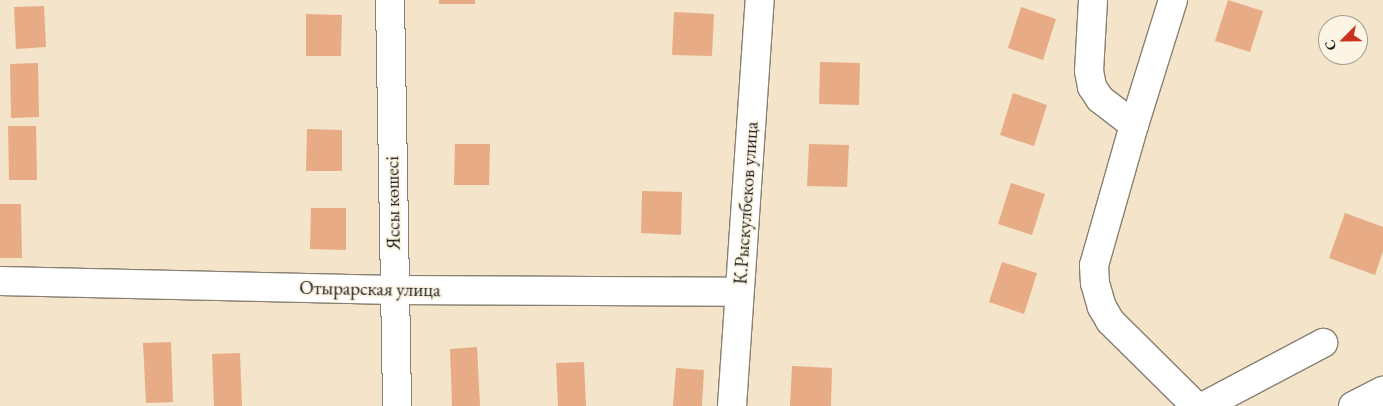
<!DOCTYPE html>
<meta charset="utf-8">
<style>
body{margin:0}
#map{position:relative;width:1383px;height:406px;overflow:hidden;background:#f4e4c9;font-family:"EB Garamond",serif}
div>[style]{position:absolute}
.building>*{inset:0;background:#e7ac86}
.roads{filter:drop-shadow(1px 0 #888072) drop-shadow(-1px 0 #888072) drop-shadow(0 1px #888072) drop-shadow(0 -1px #888072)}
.minor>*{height:28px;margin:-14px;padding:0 14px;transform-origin:14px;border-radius:14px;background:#fff}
span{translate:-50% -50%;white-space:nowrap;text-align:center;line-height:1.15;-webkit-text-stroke:4px #fcf5e5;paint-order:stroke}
.street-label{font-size:19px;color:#1c1c1c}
.north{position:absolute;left:1318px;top:15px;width:50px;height:50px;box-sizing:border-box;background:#fcf5e5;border:1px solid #a29e95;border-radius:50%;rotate:247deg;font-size:14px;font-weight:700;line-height:20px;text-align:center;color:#1c1c1c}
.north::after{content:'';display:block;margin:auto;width:18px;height:22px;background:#c8321e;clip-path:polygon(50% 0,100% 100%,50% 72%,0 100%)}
</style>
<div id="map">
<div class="building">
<i style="clip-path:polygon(439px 0,475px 0,475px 4px,439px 4px)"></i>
<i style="clip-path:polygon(1228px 0,1263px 11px,1250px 52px,1215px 41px)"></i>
<i style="clip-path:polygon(44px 6px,46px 47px,16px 49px,14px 7px)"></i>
<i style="clip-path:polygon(1021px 7px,1056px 19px,1043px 60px,1008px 48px)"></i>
<i style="clip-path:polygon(674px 12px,714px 14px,712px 56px,672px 55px)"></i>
<i style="clip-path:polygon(306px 14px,342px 15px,341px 56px,306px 56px)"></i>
<i style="clip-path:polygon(820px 62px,860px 63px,859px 105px,819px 104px)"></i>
<i style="clip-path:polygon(38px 63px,39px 117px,11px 118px,10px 64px)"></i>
<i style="clip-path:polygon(1013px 93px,1047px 105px,1034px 146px,1000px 135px)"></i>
<i style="clip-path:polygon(8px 126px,36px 126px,37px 180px,9px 180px)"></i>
<i style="clip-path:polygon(307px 129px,342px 130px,342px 171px,306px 171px)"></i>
<i style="clip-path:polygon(455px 144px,490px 144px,489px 185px,454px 185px)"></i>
<i style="clip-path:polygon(809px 144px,849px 145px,847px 187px,807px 186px)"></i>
<i style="clip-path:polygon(1011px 183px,1045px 194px,1032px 235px,998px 224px)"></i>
<i style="clip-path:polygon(642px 191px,682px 192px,681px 235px,641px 233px)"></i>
<i style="clip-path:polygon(0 204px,21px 204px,22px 258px,0 258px)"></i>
<i style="clip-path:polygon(311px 208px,346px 208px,346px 250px,310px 249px)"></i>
<i style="clip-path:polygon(1345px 213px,1383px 227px,1383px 251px,1375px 275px,1329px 258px)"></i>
<i style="clip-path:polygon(1002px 262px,1037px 273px,1024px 314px,989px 302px)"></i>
<i style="clip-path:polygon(171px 342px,173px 402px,146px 403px,143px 343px)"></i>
<i style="clip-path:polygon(477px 347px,480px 406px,452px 406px,450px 349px)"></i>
<i style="clip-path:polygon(240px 353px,242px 406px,214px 406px,212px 354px)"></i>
<i style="clip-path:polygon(584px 362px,586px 406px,558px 406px,556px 363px)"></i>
<i style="clip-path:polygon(792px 366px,832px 368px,831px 406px,790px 406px)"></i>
<i style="clip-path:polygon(676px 368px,704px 370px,702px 406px,673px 406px)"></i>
</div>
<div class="roads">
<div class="minor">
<i style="left:390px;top:0;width:406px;rotate:89deg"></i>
<i style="left:1093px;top:0;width:71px;rotate:93.2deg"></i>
<i style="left:1089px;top:71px;width:16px;rotate:79deg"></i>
<i style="left:1092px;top:87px;width:14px;rotate:56deg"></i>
<i style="left:1100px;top:99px;width:43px;rotate:37.4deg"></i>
<i style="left:1173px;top:0;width:131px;rotate:107.3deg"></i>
<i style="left:1134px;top:125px;width:146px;rotate:105.9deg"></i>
<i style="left:1094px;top:265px;width:18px;rotate:87deg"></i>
<i style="left:1095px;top:283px;width:25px;rotate:74deg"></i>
<i style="left:1102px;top:307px;width:16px;rotate:60deg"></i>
<i style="left:1110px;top:321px;width:121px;rotate:44.7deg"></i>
<i style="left:0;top:281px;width:394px;rotate:1.3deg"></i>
<i style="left:394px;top:290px;width:345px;rotate:0.3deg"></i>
<i style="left:732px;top:406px;width:407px;rotate:-86.1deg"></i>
<i style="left:1204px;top:406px;width:135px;rotate:-27.9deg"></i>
<i style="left:1353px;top:406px;width:34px;rotate:-27deg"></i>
</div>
</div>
<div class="street-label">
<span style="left:393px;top:203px;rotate:-91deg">Яссы көшесі</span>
<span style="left:746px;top:203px;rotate:-86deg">К.Рыскулбеков улица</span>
<span style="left:370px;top:289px;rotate:1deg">Отырарская улица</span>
</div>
<div class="north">С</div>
</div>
